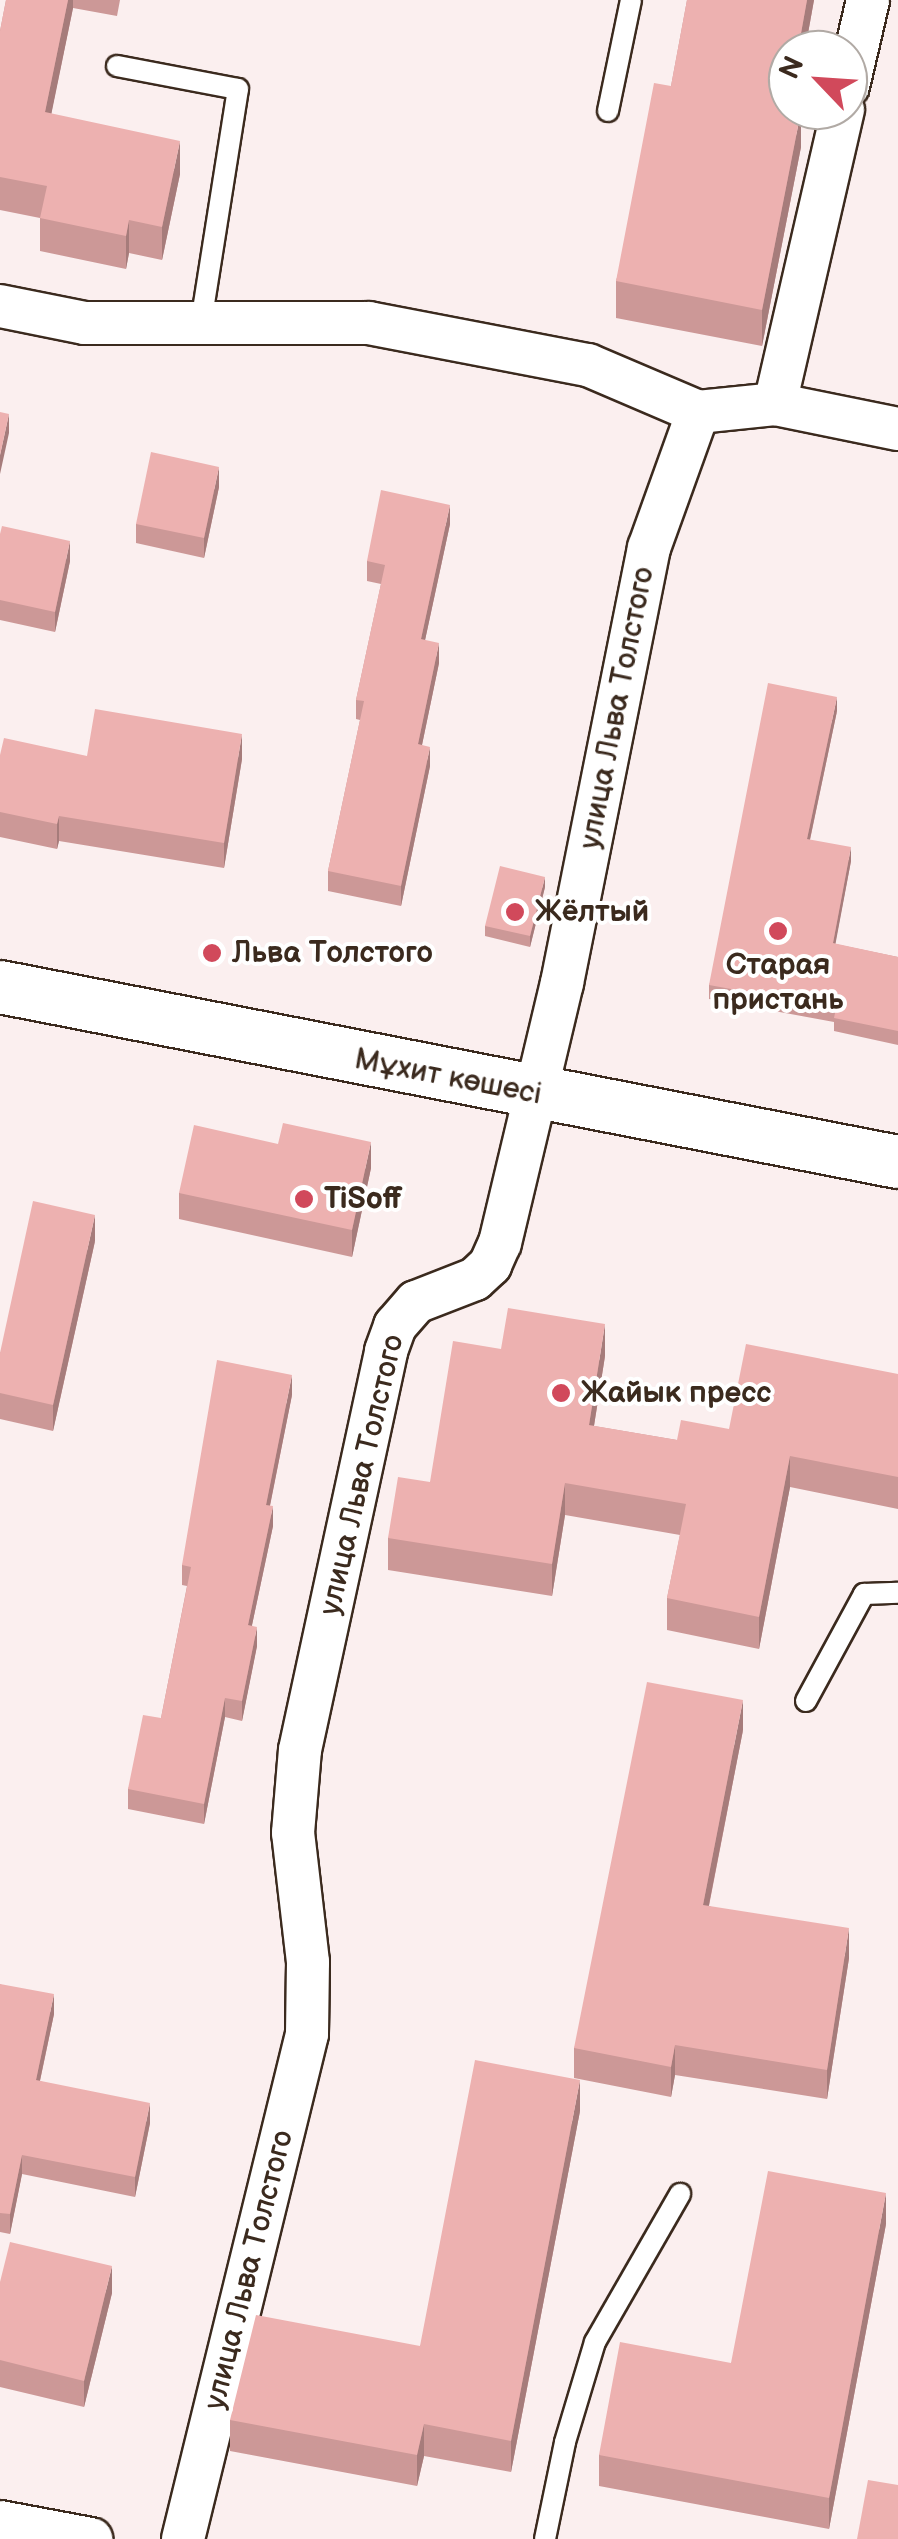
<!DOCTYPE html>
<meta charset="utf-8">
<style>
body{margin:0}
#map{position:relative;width:898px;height:2539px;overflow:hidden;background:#fbefef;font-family:"Balsamiq Sans",sans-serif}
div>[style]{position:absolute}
.roads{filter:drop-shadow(2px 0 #3b2a1e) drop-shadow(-2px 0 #3b2a1e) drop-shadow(0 2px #3b2a1e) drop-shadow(0 -2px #3b2a1e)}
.service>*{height:20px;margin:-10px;padding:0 10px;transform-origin:10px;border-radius:10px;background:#fff}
.minor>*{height:42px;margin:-21px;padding:0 21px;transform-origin:21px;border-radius:21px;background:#fff}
.tertiary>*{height:52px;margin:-26px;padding:0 26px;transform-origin:26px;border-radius:26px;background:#fff}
.wall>*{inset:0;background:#cc9897}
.shaded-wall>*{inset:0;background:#a67c7b}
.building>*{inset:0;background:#edb1b0}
.dots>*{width:28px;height:28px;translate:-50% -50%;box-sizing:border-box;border:5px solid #fff;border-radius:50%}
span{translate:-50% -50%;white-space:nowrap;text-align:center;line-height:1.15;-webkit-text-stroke:8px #fff;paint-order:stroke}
.street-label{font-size:30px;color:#3b2a1e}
.poi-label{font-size:30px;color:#3b2a1e;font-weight:700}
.left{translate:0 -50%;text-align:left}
.north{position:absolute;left:768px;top:30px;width:100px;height:100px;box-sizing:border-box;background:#fff;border:2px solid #b1aaa5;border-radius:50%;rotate:295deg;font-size:28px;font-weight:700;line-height:40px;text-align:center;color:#3b2a1e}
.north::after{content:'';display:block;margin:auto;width:35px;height:45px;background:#d1495b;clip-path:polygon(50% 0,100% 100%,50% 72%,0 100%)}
</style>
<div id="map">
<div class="roads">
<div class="service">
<i style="left:117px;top:66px;width:123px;rotate:10.8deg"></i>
<i style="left:238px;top:89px;width:236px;rotate:99deg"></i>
<i style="left:608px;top:111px;width:113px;rotate:-78.3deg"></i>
<i style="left:806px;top:1701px;width:122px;rotate:-61.5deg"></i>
<i style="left:864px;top:1594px;width:34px;rotate:-2deg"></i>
<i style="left:545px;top:2539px;width:99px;rotate:-78.3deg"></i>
<i style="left:565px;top:2442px;width:104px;rotate:-73.3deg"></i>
<i style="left:595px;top:2342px;width:171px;rotate:-60.1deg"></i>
</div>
<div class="minor">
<i style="left:848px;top:86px;width:88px;rotate:-76.9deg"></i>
<i style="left:0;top:306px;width:87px;rotate:11.3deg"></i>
<i style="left:85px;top:323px;width:284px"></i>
<i style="left:369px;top:323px;width:223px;rotate:10.9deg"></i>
<i style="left:588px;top:365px;width:120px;rotate:23.1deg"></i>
<i style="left:698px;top:412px;width:77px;rotate:-5.9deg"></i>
<i style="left:775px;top:404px;width:126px;rotate:11.5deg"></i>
<i style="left:775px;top:404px;width:302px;rotate:-77deg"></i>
<i style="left:0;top:2522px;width:93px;rotate:10.6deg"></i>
<i style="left:183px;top:2539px;width:520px;rotate:-76.2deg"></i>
<i style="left:307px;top:2034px;width:72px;rotate:-89.2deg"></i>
<i style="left:308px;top:1962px;width:130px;rotate:-96.6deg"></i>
<i style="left:293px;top:1833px;width:83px;rotate:-85.2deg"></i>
<i style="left:300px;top:1750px;width:408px;rotate:-77.8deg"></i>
<i style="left:386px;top:1351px;width:27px;rotate:-70deg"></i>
<i style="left:395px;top:1326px;width:32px;rotate:-49deg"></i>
<i style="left:416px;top:1302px;width:63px;rotate:-21.3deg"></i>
<i style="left:475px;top:1279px;width:21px;rotate:-43deg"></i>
<i style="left:490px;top:1265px;width:24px;rotate:-66deg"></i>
<i style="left:500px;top:1243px;width:267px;rotate:-76.6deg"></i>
<i style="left:562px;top:983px;width:444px;rotate:-78.7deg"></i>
<i style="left:649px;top:548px;width:145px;rotate:-70.2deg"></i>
</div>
<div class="tertiary">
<i style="left:0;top:987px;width:915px;rotate:11.03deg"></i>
</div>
</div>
<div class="wall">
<i style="clip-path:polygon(6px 0,120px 0,117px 16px,73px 8px,51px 114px,180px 174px,162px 260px,129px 253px,126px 269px,40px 251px,40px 218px,0 210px,0 31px)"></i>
<i style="clip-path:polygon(687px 0,814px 0,805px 50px,788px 50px,788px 110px,801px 147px,762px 346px,616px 318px,616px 281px,671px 86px)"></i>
<i style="clip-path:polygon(219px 487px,204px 558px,136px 543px,136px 524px)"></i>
<i style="clip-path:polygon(450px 524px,425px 640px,439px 663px,422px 745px,430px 766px,401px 906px,328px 891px,328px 871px,360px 720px,356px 719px,356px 700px,381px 584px,367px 581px,367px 561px)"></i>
<i style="clip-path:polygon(0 534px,70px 561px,55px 632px,0 620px)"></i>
<i style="clip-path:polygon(837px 711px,810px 840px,851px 861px,835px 944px,898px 957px,898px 1045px,834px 1031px,834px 1022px,709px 999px,709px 985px)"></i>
<i style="clip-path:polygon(0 755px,242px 759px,224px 868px,59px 841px,57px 849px,0 837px)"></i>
<i style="clip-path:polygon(545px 887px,530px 947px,485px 936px,485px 926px)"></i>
<i style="clip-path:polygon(371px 1168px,352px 1257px,179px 1219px,179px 1193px)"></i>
<i style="clip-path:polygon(95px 1241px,53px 1431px,0 1419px,0 1353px)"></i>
<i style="clip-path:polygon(605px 1356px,594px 1426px,677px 1440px,729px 1429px,898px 1374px,898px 1509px,790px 1487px,759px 1649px,667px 1630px,667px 1598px,680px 1535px,565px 1515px,552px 1596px,388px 1570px,388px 1538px,430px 1482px)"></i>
<i style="clip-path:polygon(292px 1395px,270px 1506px,273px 1526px,252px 1625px,257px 1646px,242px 1721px,225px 1717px,204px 1824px,128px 1809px,128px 1789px,161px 1718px,187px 1586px,182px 1585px,182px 1565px)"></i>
<i style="clip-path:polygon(743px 1730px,709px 1906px,849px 1958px,827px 2099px,675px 2075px,671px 2097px,574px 2078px,574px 2048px)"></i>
<i style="clip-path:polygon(0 1984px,54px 2014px,40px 2081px,150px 2123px,135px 2197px,22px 2174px,10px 2234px,0 2232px)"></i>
<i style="clip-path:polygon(580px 2111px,511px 2472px,424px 2456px,417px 2486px,230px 2451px,230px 2420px,420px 2346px)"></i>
<i style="clip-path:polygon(886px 2224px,829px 2529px,599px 2486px,599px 2455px,731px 2363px)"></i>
<i style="clip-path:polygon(0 2282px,112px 2293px,84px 2407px,0 2387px)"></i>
</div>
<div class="shaded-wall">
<i style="clip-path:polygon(68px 0,73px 0,73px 8px,45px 145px,45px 112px)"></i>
<i style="clip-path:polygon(807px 0,814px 0,805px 50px,798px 50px)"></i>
<i style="clip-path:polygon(801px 111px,801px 147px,762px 346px,762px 310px)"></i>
<i style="clip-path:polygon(180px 141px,180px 174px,162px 260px,162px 227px)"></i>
<i style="clip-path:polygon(129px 220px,129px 253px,126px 269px,126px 236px)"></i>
<i style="clip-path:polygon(9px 414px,9px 433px,0 474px,0 455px)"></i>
<i style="clip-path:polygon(219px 467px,219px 487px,204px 558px,204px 538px)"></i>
<i style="clip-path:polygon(450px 505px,450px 524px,421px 659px,421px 639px)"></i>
<i style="clip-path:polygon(70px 541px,70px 561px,55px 632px,55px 612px)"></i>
<i style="clip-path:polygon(439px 643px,439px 663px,418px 764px,418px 744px)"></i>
<i style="clip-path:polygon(837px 697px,837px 711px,807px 853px,807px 839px)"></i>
<i style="clip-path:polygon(242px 734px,242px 759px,224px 868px,224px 843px)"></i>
<i style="clip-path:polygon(430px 747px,430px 766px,401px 906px,401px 886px)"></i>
<i style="clip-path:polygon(59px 816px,59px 841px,57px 849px,57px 824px)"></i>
<i style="clip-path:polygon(851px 847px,851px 861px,833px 957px,833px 943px)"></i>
<i style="clip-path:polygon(545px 877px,545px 887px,530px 947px,530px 936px)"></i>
<i style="clip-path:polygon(371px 1142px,371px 1168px,352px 1257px,352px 1230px)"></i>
<i style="clip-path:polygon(95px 1215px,95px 1241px,53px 1431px,53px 1405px)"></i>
<i style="clip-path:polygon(605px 1324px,605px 1356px,589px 1457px,589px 1425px)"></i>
<i style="clip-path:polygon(292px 1375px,292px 1395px,266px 1525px,266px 1505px)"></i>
<i style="clip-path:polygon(790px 1456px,790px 1487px,759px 1649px,759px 1617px)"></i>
<i style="clip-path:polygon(565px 1483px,565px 1515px,552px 1596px,552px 1564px)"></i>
<i style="clip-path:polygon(273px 1506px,273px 1526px,248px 1644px,248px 1625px)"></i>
<i style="clip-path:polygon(257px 1627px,257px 1646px,242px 1721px,242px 1701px)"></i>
<i style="clip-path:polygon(225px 1698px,225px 1717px,204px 1824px,204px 1804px)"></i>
<i style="clip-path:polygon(743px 1700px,743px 1730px,703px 1935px,703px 1905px)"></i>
<i style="clip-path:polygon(849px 1928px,849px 1958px,827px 2099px,827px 2070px)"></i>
<i style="clip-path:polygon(54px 1994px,54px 2014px,36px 2099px,36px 2080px)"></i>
<i style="clip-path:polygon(675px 2045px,675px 2075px,671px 2097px,671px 2067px)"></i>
<i style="clip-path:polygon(580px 2080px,580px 2111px,511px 2472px,511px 2441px)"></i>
<i style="clip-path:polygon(150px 2103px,150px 2123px,135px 2197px,135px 2177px)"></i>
<i style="clip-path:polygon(22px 2155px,22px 2174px,10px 2234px,10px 2214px)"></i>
<i style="clip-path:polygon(886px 2193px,886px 2224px,829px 2529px,829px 2498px)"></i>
<i style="clip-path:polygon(112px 2266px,112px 2293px,84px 2407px,84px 2381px)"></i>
<i style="clip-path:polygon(424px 2424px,424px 2456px,417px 2486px,417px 2455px)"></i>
</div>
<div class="building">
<i style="clip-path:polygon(6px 0,68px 0,45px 112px,180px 141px,162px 227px,129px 220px,126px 236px,40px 218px,47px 186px,0 177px,0 31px)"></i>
<i style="clip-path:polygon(687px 0,807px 0,798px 50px,788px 50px,788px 99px,786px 108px,788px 110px,801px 111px,762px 310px,616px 281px,654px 83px,671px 86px)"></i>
<i style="clip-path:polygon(0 412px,9px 414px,0 455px)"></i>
<i style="clip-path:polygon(151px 452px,219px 467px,204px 538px,136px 524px)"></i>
<i style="clip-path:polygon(381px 490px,450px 505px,421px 639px,439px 643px,418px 744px,430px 747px,401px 886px,328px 871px,364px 701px,356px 700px,385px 565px,367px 561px)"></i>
<i style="clip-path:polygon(2px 526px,70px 541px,55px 612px,0 600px,0 534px)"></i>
<i style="clip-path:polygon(768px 683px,837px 697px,807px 839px,851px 847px,833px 943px,898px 957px,898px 1031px,834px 1018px,836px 1008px,709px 985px)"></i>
<i style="clip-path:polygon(95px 709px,242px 734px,224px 843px,59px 816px,57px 824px,0 812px,0 755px,4px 738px,87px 756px)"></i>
<i style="clip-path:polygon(500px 866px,545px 877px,530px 936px,485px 926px)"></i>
<i style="clip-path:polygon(283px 1123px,371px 1142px,352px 1230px,179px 1193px,194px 1125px,278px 1144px)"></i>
<i style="clip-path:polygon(33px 1201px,95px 1215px,53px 1405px,0 1393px,0 1353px)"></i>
<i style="clip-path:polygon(508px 1308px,605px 1324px,589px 1425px,677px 1440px,681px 1420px,729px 1429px,746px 1344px,898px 1374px,898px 1477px,790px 1456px,759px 1617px,667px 1598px,686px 1504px,565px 1483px,552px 1564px,388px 1538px,398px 1477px,430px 1482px,453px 1341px,501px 1349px)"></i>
<i style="clip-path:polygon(217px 1360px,292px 1375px,266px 1505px,273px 1506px,248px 1625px,257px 1627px,242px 1701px,225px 1698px,204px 1804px,128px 1789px,143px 1715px,161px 1718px,191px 1567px,182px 1565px)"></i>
<i style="clip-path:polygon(647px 1682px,743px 1700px,703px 1905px,849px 1928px,827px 2070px,675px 2045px,671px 2067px,574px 2048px)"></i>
<i style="clip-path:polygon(0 1984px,54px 1994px,36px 2080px,150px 2103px,135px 2177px,22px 2155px,10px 2214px,0 2213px)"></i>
<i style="clip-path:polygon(475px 2060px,580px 2080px,511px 2441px,424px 2424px,417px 2455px,230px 2420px,256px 2315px,420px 2346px)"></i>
<i style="clip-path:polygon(768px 2171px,886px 2193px,829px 2498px,599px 2455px,620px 2342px,731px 2363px)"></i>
<i style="clip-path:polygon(10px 2242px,112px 2266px,84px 2381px,0 2360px,0 2282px)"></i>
<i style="clip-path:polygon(868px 2480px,898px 2485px,898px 2539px,857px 2539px)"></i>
</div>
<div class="dots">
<i style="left:515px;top:912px;background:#d1495b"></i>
<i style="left:778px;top:931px;background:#d1495b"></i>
<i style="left:212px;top:953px;background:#d1495b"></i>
<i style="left:304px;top:1199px;background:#d1495b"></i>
<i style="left:561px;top:1393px;background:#d1495b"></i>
</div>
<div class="street-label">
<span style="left:617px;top:708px;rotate:-79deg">улица Льва Толстого</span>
<span style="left:448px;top:1077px;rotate:11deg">Мұхит көшесі</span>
<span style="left:362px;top:1475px;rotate:-77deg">улица Льва Толстого</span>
<span style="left:249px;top:2270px;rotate:-76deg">улица Льва Толстого</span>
</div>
<div class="poi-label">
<span class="left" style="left:535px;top:912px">Жёлтый</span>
<span class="left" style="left:232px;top:953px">Льва Толстого</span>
<span style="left:778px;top:982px">Старая<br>пристань</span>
<span class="left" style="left:324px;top:1199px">TiSoff</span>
<span class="left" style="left:581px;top:1393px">Жайык пресс</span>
</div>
<div class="north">N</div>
</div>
